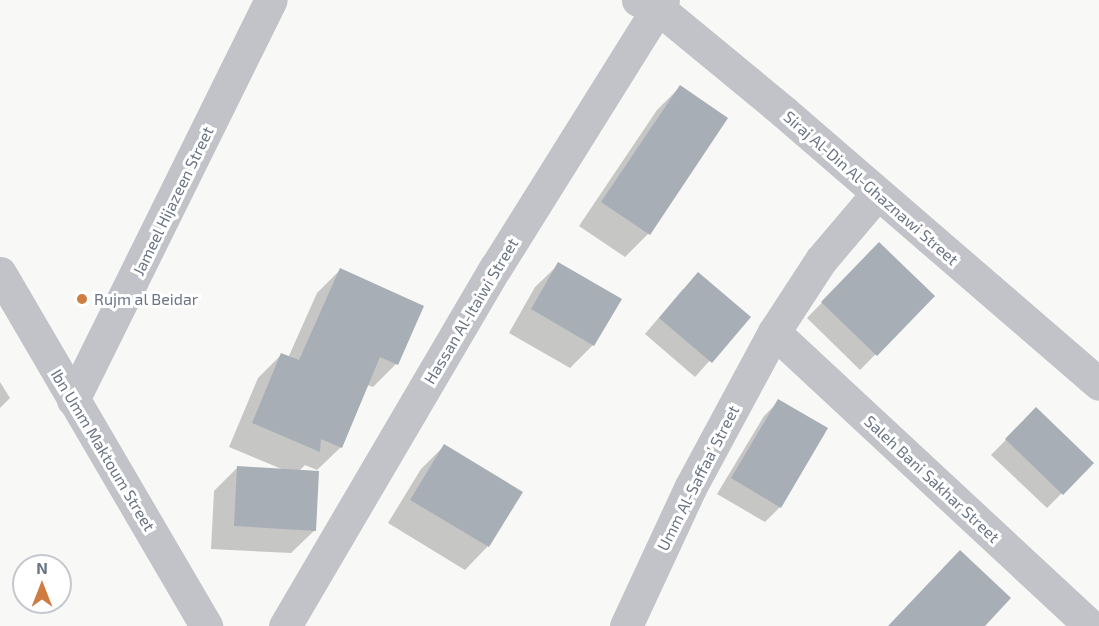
<!DOCTYPE html>
<meta charset="utf-8">
<style>
body{margin:0}
#map{position:relative;width:1099px;height:626px;overflow:hidden;background:#f8f9f7;font-family:"Exo 2",sans-serif}
div>[style]{position:absolute}
.shadow>*{inset:0;background:#0003}
.building>*{inset:0;background:#a8aeb5}
.minor>*{height:33px;margin:-16.5px;padding:0 16.5px;transform-origin:16.5px;border-radius:16.5px;background:#c1c3c8}
.dots>*{width:16px;height:16px;translate:-50% -50%;box-sizing:border-box;border:3px solid #fff;border-radius:50%}
span{translate:-50% -50%;white-space:nowrap;text-align:center;line-height:1.15;-webkit-text-stroke:6px #fff;paint-order:stroke}
.street-label{font-size:16px;color:#6c7584}
.poi-label{font-size:16px;color:#6c7584}
.left{translate:0 -50%;text-align:left}
.north{position:absolute;left:12px;top:554px;width:60px;height:60px;box-sizing:border-box;background:#fff;border:2px solid #c4c8ce;border-radius:50%;rotate:0deg;font-size:16px;font-weight:700;line-height:24px;text-align:center;color:#6c7584}
.north::after{content:'';display:block;margin:auto;width:21px;height:27px;background:#ce7c41;clip-path:polygon(50% 0,100% 100%,50% 72%,0 100%)}
</style>
<div id="map">
<div class="shadow">
<i style="clip-path:polygon(680px 87px,648px 234px,625px 257px,579px 226px,657px 110px)"></i>
<i style="clip-path:polygon(879px 244px,933px 296px,860px 370px,807px 318px)"></i>
<i style="clip-path:polygon(559px 264px,593px 345px,570px 368px,509px 333px,535px 287px)"></i>
<i style="clip-path:polygon(340px 270px,396px 364px,373px 387px,367px 385px,341px 447px,317px 470px,305px 465px,299px 471px,315px 530px,291px 553px,211px 549px,214px 491px,238px 467px,284px 470px,229px 447px,258px 378px,281px 355px,288px 358px,317px 293px)"></i>
<i style="clip-path:polygon(683px 289px,749px 317px,695px 377px,645px 334px)"></i>
<i style="clip-path:polygon(0 382px,10px 398px,0 408px)"></i>
<i style="clip-path:polygon(779px 401px,780px 507px,765px 522px,717px 494px,764px 416px)"></i>
<i style="clip-path:polygon(1036px 409px,1092px 463px,1047px 508px,991px 455px)"></i>
<i style="clip-path:polygon(444px 446px,488px 546px,465px 570px,388px 523px,421px 469px)"></i>
</div>
<div class="building">
<i style="clip-path:polygon(680px 85px,728px 118px,650px 235px,601px 202px)"></i>
<i style="clip-path:polygon(879px 242px,935px 296px,877px 356px,821px 302px)"></i>
<i style="clip-path:polygon(558px 262px,622px 299px,594px 346px,531px 309px)"></i>
<i style="clip-path:polygon(340px 268px,424px 306px,398px 365px,380px 357px,342px 448px,321px 439px,320px 452px,252px 423px,281px 353px,299px 360px)"></i>
<i style="clip-path:polygon(698px 272px,751px 317px,712px 363px,659px 318px)"></i>
<i style="clip-path:polygon(778px 399px,828px 428px,781px 508px,731px 478px)"></i>
<i style="clip-path:polygon(1036px 407px,1094px 463px,1063px 495px,1005px 439px)"></i>
<i style="clip-path:polygon(444px 444px,523px 492px,489px 547px,410px 500px)"></i>
<i style="clip-path:polygon(237px 466px,319px 471px,316px 531px,234px 526px)"></i>
<i style="clip-path:polygon(960px 550px,1011px 598px,985px 626px,888px 626px)"></i>
</div>
<div class="minor">
<i style="left:638px;top:0;width:22px;rotate:22deg"></i>
<i style="left:658px;top:8px;width:163px;rotate:39.5deg"></i>
<i style="left:784px;top:112px;width:416px;rotate:40.8deg"></i>
<i style="left:0;top:273px;width:409px;rotate:59.7deg"></i>
<i style="left:774px;top:332px;width:432px;rotate:42.9deg"></i>
<i style="left:73px;top:400px;width:446px;rotate:-63.7deg"></i>
<i style="left:285px;top:626px;width:416px;rotate:-59.6deg"></i>
<i style="left:496px;top:267px;width:315px;rotate:-58deg"></i>
<i style="left:626px;top:626px;width:152px;rotate:-65.1deg"></i>
<i style="left:690px;top:488px;width:177px;rotate:-61.7deg"></i>
<i style="left:774px;top:332px;width:86px;rotate:-56.9deg"></i>
<i style="left:821px;top:260px;width:87px;rotate:-49.7deg"></i>
</div>
<div class="dots">
<i style="left:82px;top:299px;background:#ce7c41"></i>
</div>
<div class="street-label">
<span style="left:871px;top:188px;rotate:41deg">Siraj Al-Din Al-Ghaznawi Street</span>
<span style="left:173px;top:201px;rotate:-64deg">Jameel Hijazeen Street</span>
<span style="left:471px;top:311px;rotate:-59deg">Hassan Al-Itaiwi Street</span>
<span style="left:103px;top:450px;rotate:59deg">Ibn Umm Maktoum Street</span>
<span style="left:698px;top:478px;rotate:-63deg">Umm Al-Saffaa’ Street</span>
<span style="left:932px;top:479px;rotate:43deg">Saleh Bani Sakhar Street</span>
</div>
<div class="poi-label">
<span class="left" style="left:94px;top:299px">Rujm al Beidar</span>
</div>
<div class="north">N</div>
</div>
